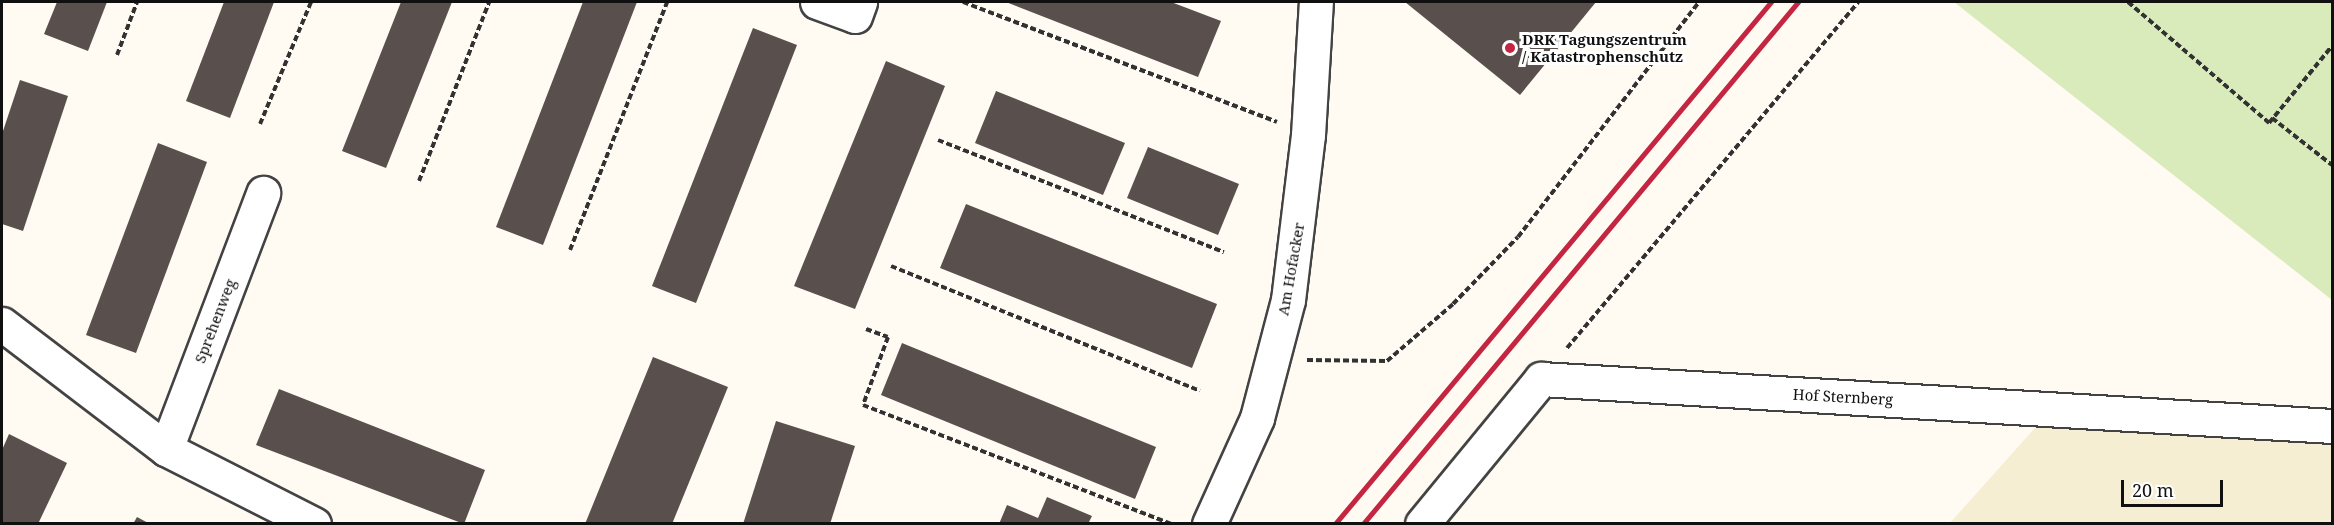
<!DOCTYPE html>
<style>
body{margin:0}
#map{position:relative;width:2334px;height:525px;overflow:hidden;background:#fffbf3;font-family:"Noto Serif",serif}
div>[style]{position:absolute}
.farmland>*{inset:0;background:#f6eed2}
.green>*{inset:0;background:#daebbb}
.building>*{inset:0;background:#594f4c}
.path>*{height:4px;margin-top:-2px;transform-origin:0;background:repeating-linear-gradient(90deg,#323232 0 6px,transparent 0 9px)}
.roads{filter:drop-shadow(2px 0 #434343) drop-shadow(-2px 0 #434343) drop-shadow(0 2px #434343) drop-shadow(0 -2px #434343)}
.minor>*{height:33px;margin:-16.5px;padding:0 16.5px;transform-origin:16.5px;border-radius:16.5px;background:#fff}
.rail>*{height:4.5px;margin:-2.25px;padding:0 2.25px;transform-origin:2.25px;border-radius:2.25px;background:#c42540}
.dots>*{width:16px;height:16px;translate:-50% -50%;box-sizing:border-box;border:3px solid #fff;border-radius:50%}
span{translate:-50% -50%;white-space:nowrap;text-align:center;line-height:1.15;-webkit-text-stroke:6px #fff;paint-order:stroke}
.poi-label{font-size:15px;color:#101010;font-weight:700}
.left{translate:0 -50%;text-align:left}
.street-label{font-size:15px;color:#101010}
.frame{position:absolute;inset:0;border:3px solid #101010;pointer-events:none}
.scale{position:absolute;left:2121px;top:480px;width:102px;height:27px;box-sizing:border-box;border:3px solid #101010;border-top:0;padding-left:8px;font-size:18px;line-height:21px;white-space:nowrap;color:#101010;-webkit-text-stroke:4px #fff;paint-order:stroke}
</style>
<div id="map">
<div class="farmland">
<i style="clip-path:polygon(2042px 420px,2332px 445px,2332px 523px,1949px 524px)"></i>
</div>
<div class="green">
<i style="clip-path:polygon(1954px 2px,2332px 2px,2332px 300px)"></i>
</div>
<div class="building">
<i style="clip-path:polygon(57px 2px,107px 2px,88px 51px,44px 34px)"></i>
<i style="clip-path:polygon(224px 2px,274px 2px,230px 118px,186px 101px)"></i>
<i style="clip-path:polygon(401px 2px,452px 2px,386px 168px,342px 151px)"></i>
<i style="clip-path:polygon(583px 2px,637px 2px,543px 245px,496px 227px)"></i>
<i style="clip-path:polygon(1006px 2px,1171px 2px,1221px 21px,1198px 77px)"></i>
<i style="clip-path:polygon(1405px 2px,1596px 2px,1520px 95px)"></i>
<i style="clip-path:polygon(753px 28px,797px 45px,696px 303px,652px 286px)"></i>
<i style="clip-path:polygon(886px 61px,945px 86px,855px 309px,794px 286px)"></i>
<i style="clip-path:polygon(20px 80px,68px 96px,23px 231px,2px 224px,2px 134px)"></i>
<i style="clip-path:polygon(996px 91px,1125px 143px,1103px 195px,975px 143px)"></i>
<i style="clip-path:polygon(158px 143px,207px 162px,136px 353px,86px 335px)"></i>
<i style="clip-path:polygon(1148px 147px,1239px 184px,1218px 235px,1127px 198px)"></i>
<i style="clip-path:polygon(966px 204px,1217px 304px,1192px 368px,940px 268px)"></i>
<i style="clip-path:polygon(902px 343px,1156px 447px,1135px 499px,881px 395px)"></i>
<i style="clip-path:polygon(653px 357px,728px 387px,672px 524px,585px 524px)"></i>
<i style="clip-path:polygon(279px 389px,485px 470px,464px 524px,256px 445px)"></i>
<i style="clip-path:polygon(776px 421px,855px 446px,830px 524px,743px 524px)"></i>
<i style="clip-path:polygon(9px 434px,67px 463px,38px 524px,2px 524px,2px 450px)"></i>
<i style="clip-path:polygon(1047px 497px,1092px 516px,1088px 524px,999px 524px,1007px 505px,1038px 518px)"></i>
<i style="clip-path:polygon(137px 517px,150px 524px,133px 524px)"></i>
</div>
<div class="path">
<i style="left:963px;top:2px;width:336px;rotate:20.9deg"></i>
<i style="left:2128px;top:2px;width:186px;rotate:40.6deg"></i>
<i style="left:2269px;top:123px;width:99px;rotate:-50.7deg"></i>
<i style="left:117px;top:55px;width:57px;rotate:-69.3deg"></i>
<i style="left:2272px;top:118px;width:76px;rotate:38.1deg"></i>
<i style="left:260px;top:124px;width:132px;rotate:-67.3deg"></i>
<i style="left:938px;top:140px;width:307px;rotate:21.4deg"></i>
<i style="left:419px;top:181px;width:192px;rotate:-68.6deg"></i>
<i style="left:570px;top:250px;width:266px;rotate:-68.6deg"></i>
<i style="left:891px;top:266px;width:333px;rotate:22deg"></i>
<i style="left:866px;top:329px;width:23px;rotate:20deg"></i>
<i style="left:888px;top:337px;width:72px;rotate:110.2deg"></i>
<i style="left:863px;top:405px;width:331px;rotate:21.1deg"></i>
<i style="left:1567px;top:348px;width:452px;rotate:-49.9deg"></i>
<i style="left:1307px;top:360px;width:80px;rotate:0.7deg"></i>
<i style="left:1387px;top:361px;width:87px;rotate:-40.8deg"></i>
<i style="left:1453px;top:304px;width:93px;rotate:-45.9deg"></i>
<i style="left:1518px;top:237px;width:297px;rotate:-52.4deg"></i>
</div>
<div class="roads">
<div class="minor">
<i style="left:817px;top:2px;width:40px;rotate:20.2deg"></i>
<i style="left:855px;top:16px;width:15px;rotate:-70deg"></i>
<i style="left:2px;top:324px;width:206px;rotate:37.3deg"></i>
<i style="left:166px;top:449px;width:166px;rotate:26.9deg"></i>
<i style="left:166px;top:449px;width:274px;rotate:-69.2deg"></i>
<i style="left:1209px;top:524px;width:116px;rotate:-65.6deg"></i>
<i style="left:1257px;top:418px;width:122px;rotate:-75.3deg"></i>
<i style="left:1288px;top:300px;width:166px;rotate:-83.1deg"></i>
<i style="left:1308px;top:135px;width:133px;rotate:-86.6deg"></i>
<i style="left:1422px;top:524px;width:188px;rotate:-50.6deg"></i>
<i style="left:1541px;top:379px;width:792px;rotate:3.4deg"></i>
</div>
</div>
<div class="rail">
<i style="left:1335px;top:524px;width:680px;rotate:-50.13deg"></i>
<i style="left:1363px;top:524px;width:679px;rotate:-50.19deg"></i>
</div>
<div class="dots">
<i style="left:1510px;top:48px;background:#c42540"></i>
</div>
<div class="poi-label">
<span class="left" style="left:1522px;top:48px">DRK Tagungszentrum<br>/ Katastrophenschutz</span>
</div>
<div class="street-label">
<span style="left:1291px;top:269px;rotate:-80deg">Am Hofacker</span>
<span style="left:215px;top:321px;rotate:-69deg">Sprehenweg</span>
<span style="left:1843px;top:397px;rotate:3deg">Hof Sternberg</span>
</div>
<div class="frame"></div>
<div class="scale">20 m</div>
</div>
